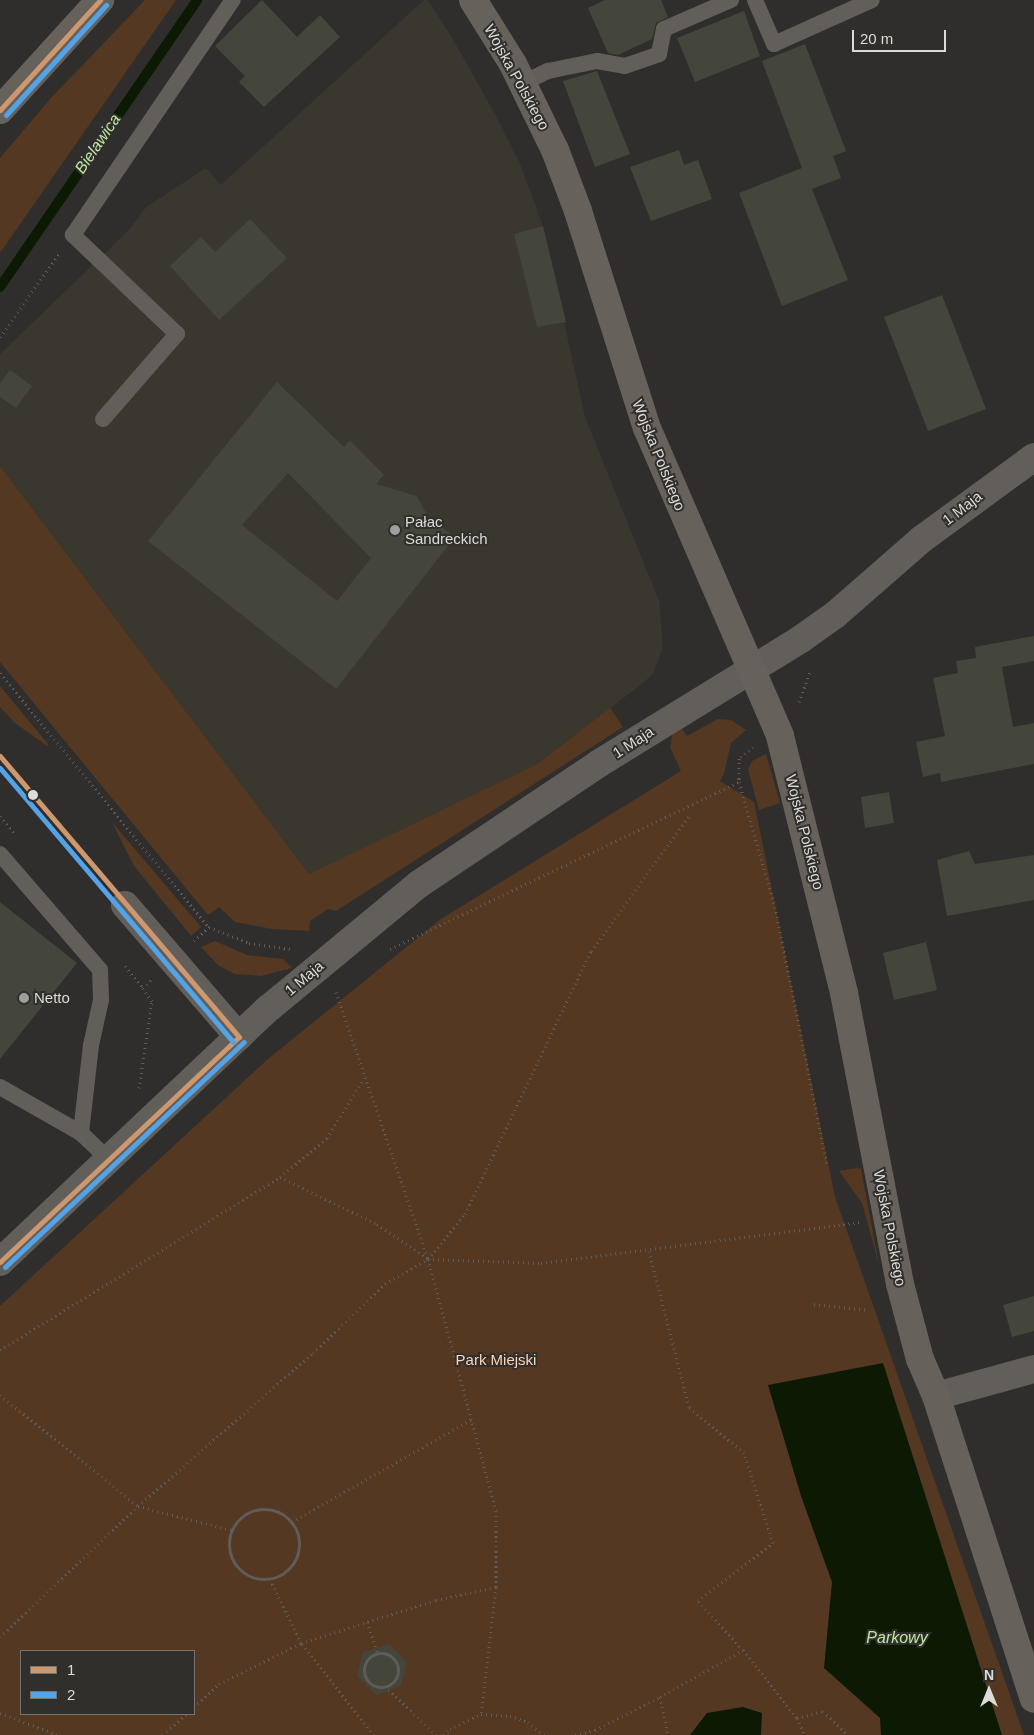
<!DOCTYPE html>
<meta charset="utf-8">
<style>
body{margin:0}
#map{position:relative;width:1034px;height:1735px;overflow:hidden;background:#2f2e2c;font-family:Arial,sans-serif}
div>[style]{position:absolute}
.built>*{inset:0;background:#39372e}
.green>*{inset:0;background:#543822}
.water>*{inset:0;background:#0c1a04}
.stream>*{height:10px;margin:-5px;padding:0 5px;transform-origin:5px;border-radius:5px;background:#0c1a04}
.building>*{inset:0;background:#44453b}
.path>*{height:3px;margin-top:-1.5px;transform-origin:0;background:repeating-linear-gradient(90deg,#5f5c59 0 1px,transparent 0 5px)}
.path>.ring{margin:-1.5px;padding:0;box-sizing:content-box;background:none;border:3px solid #5f5c59;border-radius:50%}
.lane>*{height:16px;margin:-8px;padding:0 8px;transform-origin:8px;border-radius:8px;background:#625f5a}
.street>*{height:28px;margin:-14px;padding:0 14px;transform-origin:14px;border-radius:14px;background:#625f5a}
.secondary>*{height:28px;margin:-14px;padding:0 14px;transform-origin:14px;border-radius:14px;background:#66615b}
.bus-1>*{height:5px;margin:-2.5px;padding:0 2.5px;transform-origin:2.5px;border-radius:2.5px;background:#cd976f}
.bus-2>*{height:5px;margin:-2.5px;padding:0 2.5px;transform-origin:2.5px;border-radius:2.5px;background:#53a3e8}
.dots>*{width:14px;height:14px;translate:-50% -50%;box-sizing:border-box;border:2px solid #302f2b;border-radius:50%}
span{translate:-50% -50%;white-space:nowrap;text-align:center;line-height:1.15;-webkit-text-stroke:4px #302f2b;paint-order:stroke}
.street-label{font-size:15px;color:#dbdbd8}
.poi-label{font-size:15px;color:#dbdbd8}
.left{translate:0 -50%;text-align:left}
.park-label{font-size:15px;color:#fcd4b8}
.water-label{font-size:16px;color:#bee6a4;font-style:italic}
.legend{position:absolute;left:20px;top:1650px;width:175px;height:65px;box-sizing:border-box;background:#302f2b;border:1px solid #747470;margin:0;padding:6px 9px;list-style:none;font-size:15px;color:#dbdbd8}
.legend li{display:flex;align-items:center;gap:10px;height:25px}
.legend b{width:25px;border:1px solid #747470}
.north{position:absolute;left:964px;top:1665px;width:50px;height:50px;-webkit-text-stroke:4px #302f2b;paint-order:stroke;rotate:0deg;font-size:14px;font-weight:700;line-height:20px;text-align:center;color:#dbdbd8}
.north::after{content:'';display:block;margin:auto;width:18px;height:22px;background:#dbdbd8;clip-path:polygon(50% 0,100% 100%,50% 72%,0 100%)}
.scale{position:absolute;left:852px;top:30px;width:94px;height:22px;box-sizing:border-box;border:2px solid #dbdbd8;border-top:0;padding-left:6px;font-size:15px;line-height:18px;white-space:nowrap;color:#dbdbd8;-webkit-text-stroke:4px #302f2b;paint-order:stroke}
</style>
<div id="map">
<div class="built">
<i style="clip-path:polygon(424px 0,428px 0,454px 41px,496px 116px,520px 164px,543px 226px,585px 417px,659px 601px,663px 647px,654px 672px,642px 684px,537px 764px,309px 874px,0 466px,0 354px,129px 230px,146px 207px,206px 168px,221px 185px)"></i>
</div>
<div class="green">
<i style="clip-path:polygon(145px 0,176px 0,0 253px,0 158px,51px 98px)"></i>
<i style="clip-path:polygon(0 466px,309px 874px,537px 764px,610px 708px,623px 727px,336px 911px,328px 909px,310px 921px,309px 931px,272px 929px,235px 922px,219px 907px,208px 915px,0 662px)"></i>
<i style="clip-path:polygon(0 686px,48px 744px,47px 746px,15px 723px,0 707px)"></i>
<i style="clip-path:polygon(evenodd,718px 719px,731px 720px,746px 730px,731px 743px,724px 774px,720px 781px,754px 802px,835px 1197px,1024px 1735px,0 1735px,0 1306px,268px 1059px,441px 919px,681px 771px,670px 747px,673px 732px,681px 727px,687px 736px,718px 719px,21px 1651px,194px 1651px,194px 1714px,21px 1714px,21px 1651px)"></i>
<i style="clip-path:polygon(766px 754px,780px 803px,759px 810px,748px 770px,752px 761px)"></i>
<i style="clip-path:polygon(112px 822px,201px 927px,191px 936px,134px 866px)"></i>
<i style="clip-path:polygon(215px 941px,247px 955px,283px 959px,292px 968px,261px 976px,235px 974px,219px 966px,201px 947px)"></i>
<i style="clip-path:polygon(857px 1168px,861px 1169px,879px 1265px,862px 1203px,839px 1171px)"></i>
</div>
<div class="water">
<i style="clip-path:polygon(883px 1363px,1002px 1735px,881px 1735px,880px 1718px,824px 1668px,832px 1582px,801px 1496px,768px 1385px)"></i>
<i style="clip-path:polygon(743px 1707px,762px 1713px,761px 1735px,690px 1735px,707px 1713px)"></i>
</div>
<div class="stream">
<i style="left:0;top:287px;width:348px;rotate:-55.5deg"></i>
</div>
<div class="building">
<i style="clip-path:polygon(262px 0,297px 37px,320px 15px,340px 37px,264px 107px,239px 82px,245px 76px,215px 46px)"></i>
<i style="clip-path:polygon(605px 0,661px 0,668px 17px,656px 23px,652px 39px,618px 55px,608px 53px,588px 8px)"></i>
<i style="clip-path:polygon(744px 11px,760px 56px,695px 82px,677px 38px)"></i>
<i style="clip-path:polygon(805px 44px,846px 151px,833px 156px,841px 178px,812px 189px,848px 280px,782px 306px,739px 193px,802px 168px,762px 61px)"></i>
<i style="clip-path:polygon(597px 71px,630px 154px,595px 167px,563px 81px)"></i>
<i style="clip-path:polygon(679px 150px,684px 165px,698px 160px,712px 199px,651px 221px,630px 167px)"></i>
<i style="clip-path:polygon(250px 219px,287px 258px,219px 320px,170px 266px,201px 237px,215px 252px)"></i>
<i style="clip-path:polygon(543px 226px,566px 322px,537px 327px,514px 234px)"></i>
<i style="clip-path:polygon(942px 295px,986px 409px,928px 431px,884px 317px)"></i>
<i style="clip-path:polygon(10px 370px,32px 386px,16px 408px,0 397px,0 383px)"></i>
<i style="clip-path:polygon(evenodd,277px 382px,344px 447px,350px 440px,384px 475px,376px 484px,417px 496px,428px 517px,455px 537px,336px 689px,148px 541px,277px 382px,288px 473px,371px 558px,337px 601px,242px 525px,288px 473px)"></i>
<i style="clip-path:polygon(1034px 636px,1034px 661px,1002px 667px,1013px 727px,1034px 723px,1034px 764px,941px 782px,940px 773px,923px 777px,916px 742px,945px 736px,933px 678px,958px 673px,956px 661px,976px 658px,975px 647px)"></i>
<i style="clip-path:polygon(889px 792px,894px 823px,865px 828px,861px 797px)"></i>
<i style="clip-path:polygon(969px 851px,975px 864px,1034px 855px,1034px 900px,947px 916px,937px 860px)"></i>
<i style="clip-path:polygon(0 902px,77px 963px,0 1059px)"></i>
<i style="clip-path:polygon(926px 942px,937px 990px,894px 1000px,883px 953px)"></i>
<i style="clip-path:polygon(1034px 1296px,1034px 1331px,1012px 1337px,1003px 1305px)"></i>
<i style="clip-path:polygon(389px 1644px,407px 1662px,401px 1686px,376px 1695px,357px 1676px,363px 1652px)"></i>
</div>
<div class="path">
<i style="left:0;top:337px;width:102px;rotate:-54.6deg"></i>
<i style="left:0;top:673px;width:329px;rotate:50.6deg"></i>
<i style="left:209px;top:927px;width:43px;rotate:21.8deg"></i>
<i style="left:249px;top:943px;width:42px;rotate:8.1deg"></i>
<i style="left:799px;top:702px;width:33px;rotate:-70deg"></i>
<i style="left:753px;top:747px;width:18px;rotate:142deg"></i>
<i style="left:739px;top:758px;width:24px;rotate:90deg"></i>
<i style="left:739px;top:782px;width:130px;rotate:73.9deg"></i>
<i style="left:775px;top:907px;width:263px;rotate:78.6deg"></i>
<i style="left:0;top:816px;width:22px;rotate:51deg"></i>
<i style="left:194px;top:941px;width:21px;rotate:-43deg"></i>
<i style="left:390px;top:949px;width:387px;rotate:-25.6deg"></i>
<i style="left:125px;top:966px;width:28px;rotate:51deg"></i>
<i style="left:143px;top:988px;width:11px;rotate:-45deg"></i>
<i style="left:336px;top:992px;width:282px;rotate:71deg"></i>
<i style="left:428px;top:1259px;width:261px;rotate:74.9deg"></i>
<i style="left:496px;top:1511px;width:76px;rotate:90deg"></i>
<i style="left:496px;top:1587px;width:128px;rotate:96.7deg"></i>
<i style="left:139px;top:1088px;width:88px;rotate:-81.5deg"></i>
<i style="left:152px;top:1001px;width:16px;rotate:-125deg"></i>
<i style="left:280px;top:1177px;width:108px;rotate:25.9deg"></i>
<i style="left:377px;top:1224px;width:62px;rotate:34.5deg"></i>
<i style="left:428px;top:1259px;width:113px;rotate:2deg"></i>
<i style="left:541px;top:1263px;width:321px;rotate:-7.3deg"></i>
<i style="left:814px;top:1304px;width:55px;rotate:6.2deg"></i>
<i style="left:0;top:1350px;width:329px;rotate:-31.7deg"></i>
<i style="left:280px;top:1177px;width:61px;rotate:-39.7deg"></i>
<i style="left:327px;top:1138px;width:70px;rotate:-58.3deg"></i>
<i style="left:0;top:1395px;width:177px;rotate:38.8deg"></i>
<i style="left:138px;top:1506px;width:96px;rotate:14.5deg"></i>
<i class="ring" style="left:229px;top:1509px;width:67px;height:67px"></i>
<i style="left:292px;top:1522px;width:207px;rotate:-29.8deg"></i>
<i style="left:367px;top:1622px;width:34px;rotate:71deg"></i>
<i style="left:0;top:1637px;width:190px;rotate:-43.5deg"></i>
<i style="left:138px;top:1506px;width:232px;rotate:-41.2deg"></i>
<i style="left:313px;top:1353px;width:100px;rotate:-43.8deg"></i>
<i style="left:385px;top:1284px;width:50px;rotate:-30.2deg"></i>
<i style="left:428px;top:1259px;width:58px;rotate:-50.6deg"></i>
<i style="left:465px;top:1214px;width:292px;rotate:-64.4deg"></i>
<i style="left:591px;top:951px;width:168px;rotate:-53.9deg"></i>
<i style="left:743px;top:1650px;width:87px;rotate:51.5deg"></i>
<i style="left:797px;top:1718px;width:27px;rotate:-15deg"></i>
<i style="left:823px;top:1711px;width:35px;rotate:44deg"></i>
<i class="ring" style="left:364px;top:1653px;width:31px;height:31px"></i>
<i style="left:385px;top:1686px;width:71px;rotate:43.9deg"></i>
<i style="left:660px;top:1697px;width:39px;rotate:78deg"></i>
<i style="left:194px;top:1707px;width:34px;rotate:-43deg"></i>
<i style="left:219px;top:1684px;width:92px;rotate:-26.6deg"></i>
<i style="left:301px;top:1643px;width:71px;rotate:-115.8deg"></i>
<i style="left:0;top:1713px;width:62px;rotate:20.8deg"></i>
<i style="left:797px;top:1718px;width:19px;rotate:65deg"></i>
<i style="left:163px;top:1735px;width:31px;rotate:-42deg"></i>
<i style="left:374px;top:1735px;width:117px;rotate:-128.4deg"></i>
<i style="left:301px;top:1643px;width:142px;rotate:-17.7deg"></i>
<i style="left:436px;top:1600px;width:61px;rotate:-12.2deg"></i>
<i style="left:444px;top:1735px;width:8px;rotate:-45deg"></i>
<i style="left:450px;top:1729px;width:34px;rotate:-26deg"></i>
<i style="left:481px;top:1714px;width:29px;rotate:4deg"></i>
<i style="left:510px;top:1716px;width:19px;rotate:18deg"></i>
<i style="left:528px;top:1722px;width:21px;rotate:39deg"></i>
<i style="left:575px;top:1735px;width:21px;rotate:-14deg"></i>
<i style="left:595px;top:1730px;width:73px;rotate:-26.9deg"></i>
<i style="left:660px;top:1697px;width:95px;rotate:-29.5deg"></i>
<i style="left:743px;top:1650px;width:67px;rotate:-132.6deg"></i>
<i style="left:698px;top:1601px;width:95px;rotate:-37.7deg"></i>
<i style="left:773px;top:1543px;width:95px;rotate:-107.9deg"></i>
<i style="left:744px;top:1453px;width:72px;rotate:-140.1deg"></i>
<i style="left:689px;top:1407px;width:161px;rotate:-104.4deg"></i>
</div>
<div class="lane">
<i style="left:755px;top:0;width:48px;rotate:66.6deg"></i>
<i style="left:774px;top:44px;width:107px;rotate:-24.2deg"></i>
<i style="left:523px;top:83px;width:28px;rotate:-26deg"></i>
<i style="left:548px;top:71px;width:50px;rotate:-11.5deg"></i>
<i style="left:597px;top:61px;width:28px;rotate:10deg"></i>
<i style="left:625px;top:66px;width:36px;rotate:-19deg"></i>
<i style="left:659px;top:54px;width:25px;rotate:-79deg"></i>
<i style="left:664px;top:29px;width:73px;rotate:-23.4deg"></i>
<i style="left:103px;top:419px;width:113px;rotate:-49deg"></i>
<i style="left:177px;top:334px;width:144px;rotate:-136.4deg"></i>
<i style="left:73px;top:235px;width:284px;rotate:-55.8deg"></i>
<i style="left:0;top:854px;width:153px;rotate:49.2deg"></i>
<i style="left:100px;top:970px;width:30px;rotate:88deg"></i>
<i style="left:101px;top:1000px;width:46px;rotate:102.5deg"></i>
<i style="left:91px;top:1045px;width:89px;rotate:96.5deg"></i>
<i style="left:0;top:1087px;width:93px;rotate:29.6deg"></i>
<i style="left:81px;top:1133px;width:37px;rotate:44deg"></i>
</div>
<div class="street">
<i style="left:125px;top:905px;width:174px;rotate:49.2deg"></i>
<i style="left:0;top:1262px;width:370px;rotate:-43.4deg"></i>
<i style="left:269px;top:1008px;width:195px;rotate:-39.6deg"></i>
<i style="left:419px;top:884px;width:216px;rotate:-33.8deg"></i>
<i style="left:598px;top:764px;width:238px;rotate:-31.6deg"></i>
<i style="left:801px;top:639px;width:43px;rotate:-35.5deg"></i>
<i style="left:836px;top:614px;width:114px;rotate:-41.1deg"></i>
<i style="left:922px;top:539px;width:139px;rotate:-36.2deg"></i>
<i style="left:936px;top:1396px;width:102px;rotate:-15.4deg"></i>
</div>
<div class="secondary">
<i style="left:473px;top:0;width:75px;rotate:58deg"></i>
<i style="left:513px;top:64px;width:96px;rotate:64deg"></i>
<i style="left:555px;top:150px;width:65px;rotate:69.3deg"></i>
<i style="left:578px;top:211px;width:228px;rotate:72.4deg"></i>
<i style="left:647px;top:428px;width:335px;rotate:66.6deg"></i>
<i style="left:780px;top:736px;width:265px;rotate:76deg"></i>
<i style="left:844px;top:993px;width:296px;rotate:79.1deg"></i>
<i style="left:900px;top:1284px;width:78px;rotate:75.1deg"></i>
<i style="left:920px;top:1359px;width:40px;rotate:66.6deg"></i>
<i style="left:936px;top:1396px;width:318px;rotate:72.1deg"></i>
<i style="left:0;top:110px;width:149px;rotate:-47.7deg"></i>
</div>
<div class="bus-1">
<i style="left:0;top:110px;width:149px;rotate:-47.7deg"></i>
<i style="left:0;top:756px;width:369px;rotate:49.6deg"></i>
<i style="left:0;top:1262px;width:328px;rotate:-43.3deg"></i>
</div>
<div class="bus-2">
<i style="left:6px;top:115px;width:149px;rotate:-47.7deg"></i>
<i style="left:0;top:768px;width:360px;rotate:49.6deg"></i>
<i style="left:5px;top:1267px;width:328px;rotate:-43.3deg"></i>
</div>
<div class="dots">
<i style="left:395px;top:530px;background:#9f9e9c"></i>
<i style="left:33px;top:795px;background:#dbdbd8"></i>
<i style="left:24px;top:998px;background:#9f9e9c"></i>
</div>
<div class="street-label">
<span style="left:517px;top:77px;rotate:61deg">Wojska Polskiego</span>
<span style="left:659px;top:455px;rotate:68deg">Wojska Polskiego</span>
<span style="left:962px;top:508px;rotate:-38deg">1 Maja</span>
<span style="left:633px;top:742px;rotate:-33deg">1 Maja</span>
<span style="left:805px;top:832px;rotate:76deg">Wojska Polskiego</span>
<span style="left:304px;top:978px;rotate:-40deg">1 Maja</span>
<span style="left:890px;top:1228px;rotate:79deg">Wojska Polskiego</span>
</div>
<div class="poi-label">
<span class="left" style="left:405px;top:530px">Pałac<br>Sandreckich</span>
<span class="left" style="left:34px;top:998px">Netto</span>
</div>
<div class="park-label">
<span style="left:496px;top:1360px">Park Miejski</span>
</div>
<div class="water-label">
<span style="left:98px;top:144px;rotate:-56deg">Bielawica</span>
<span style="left:897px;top:1638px">Parkowy</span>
</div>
<ul class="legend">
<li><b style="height:6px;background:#cd976f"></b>1</li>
<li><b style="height:6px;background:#53a3e8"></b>2</li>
</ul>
<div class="north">N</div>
<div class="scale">20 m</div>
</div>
